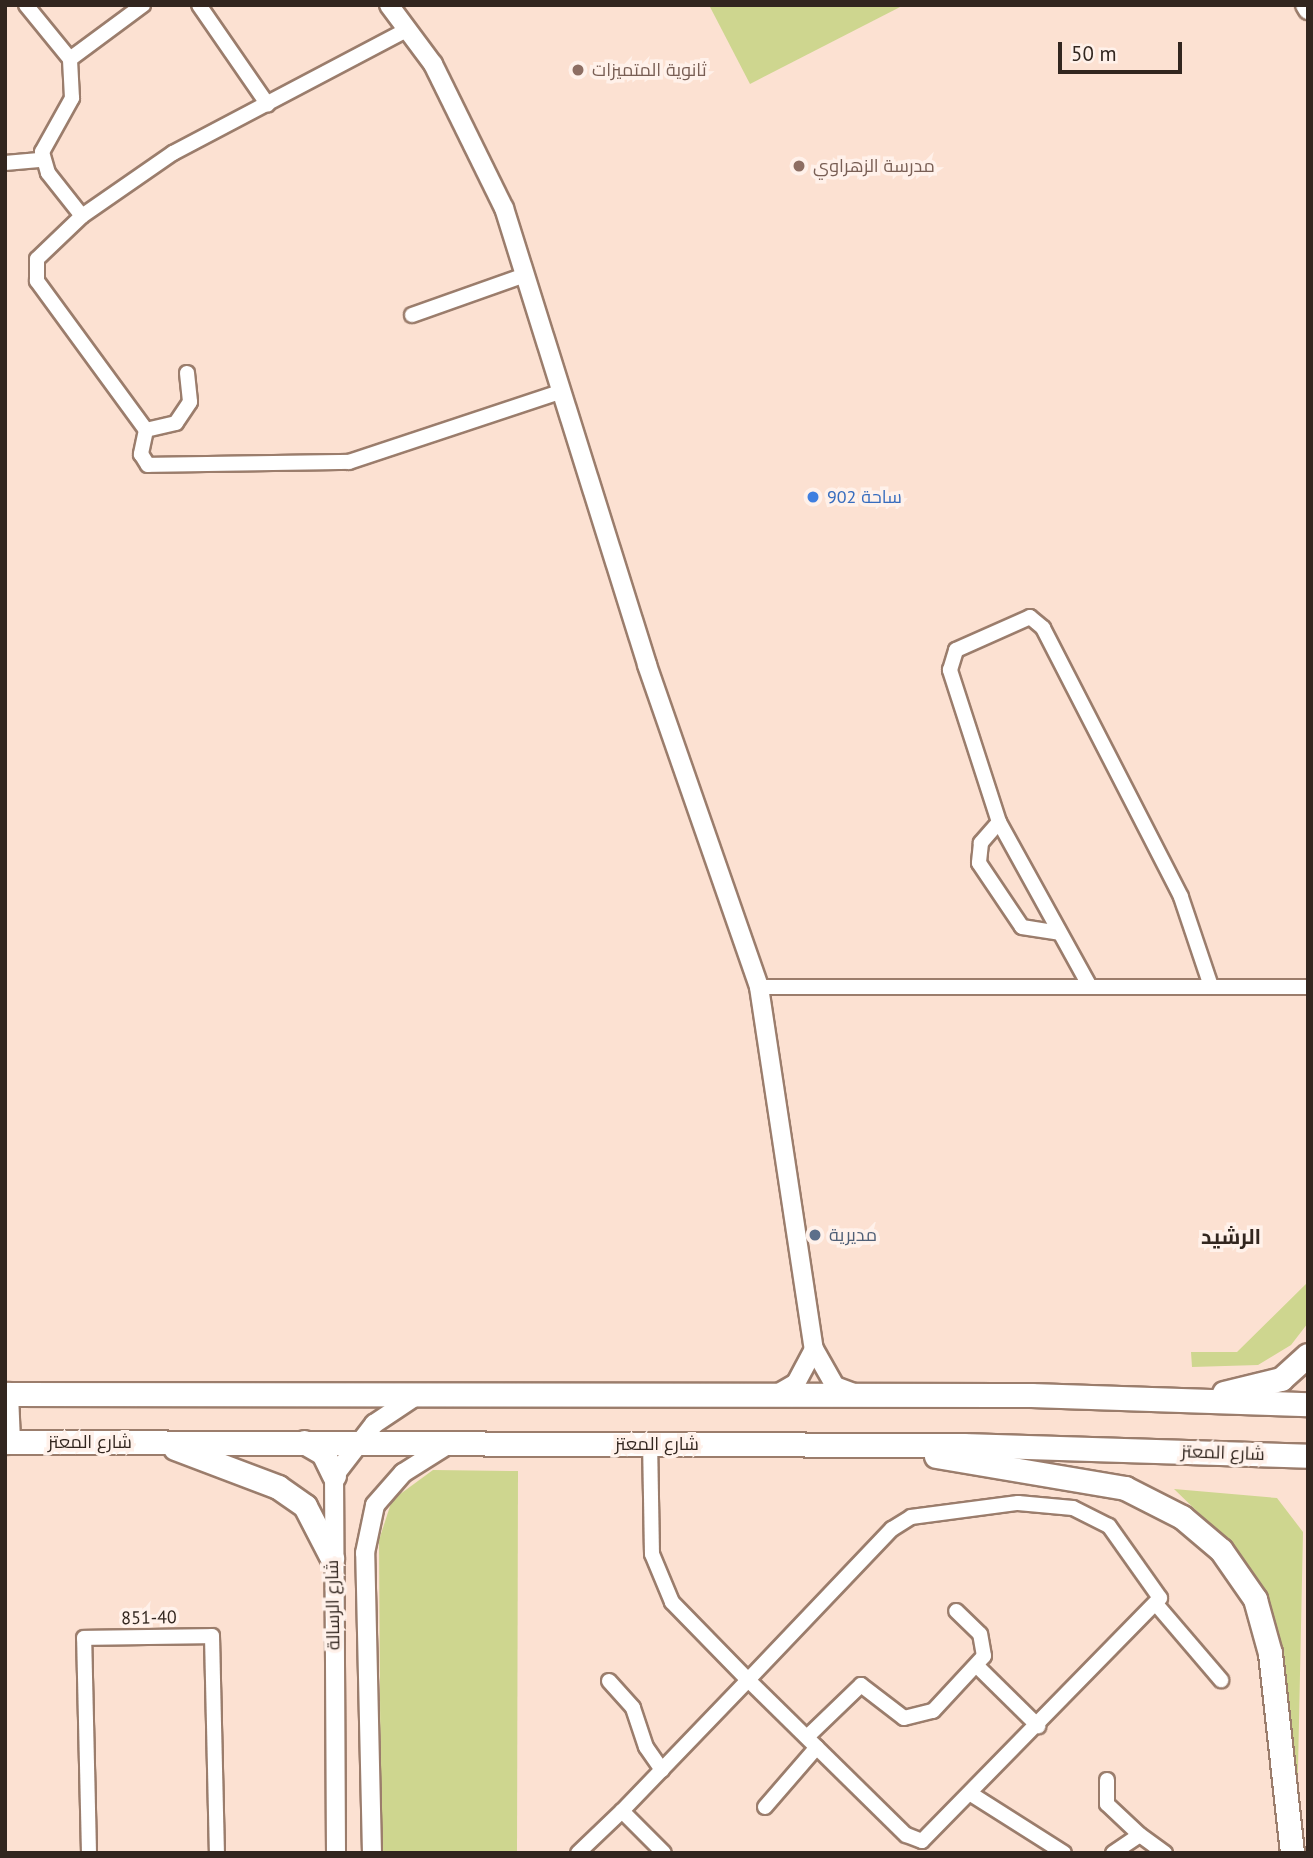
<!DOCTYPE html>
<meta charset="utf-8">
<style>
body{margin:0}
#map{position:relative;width:1313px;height:1858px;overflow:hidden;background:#fce1d2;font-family:"PT Sans",Cairo,sans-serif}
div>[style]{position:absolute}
.green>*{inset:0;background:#ced68f}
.roads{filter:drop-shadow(2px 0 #9b7d6c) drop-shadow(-2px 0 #9b7d6c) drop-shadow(0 2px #9b7d6c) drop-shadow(0 -2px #9b7d6c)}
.minor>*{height:14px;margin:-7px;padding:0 7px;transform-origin:7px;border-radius:7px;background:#fff}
.tertiary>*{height:18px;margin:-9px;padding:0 9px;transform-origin:9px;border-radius:9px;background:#fff}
.primary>*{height:23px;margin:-11.5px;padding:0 11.5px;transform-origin:11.5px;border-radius:11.5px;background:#fff}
.dots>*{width:19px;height:19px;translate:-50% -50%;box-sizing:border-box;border:4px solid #fff1ea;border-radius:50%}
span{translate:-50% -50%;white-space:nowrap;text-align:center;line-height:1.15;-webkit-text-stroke:7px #fff1ea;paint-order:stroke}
.education-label{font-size:18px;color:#785e54}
.left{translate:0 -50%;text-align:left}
.shop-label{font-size:18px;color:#366cbe}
.service-label{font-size:18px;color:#4e5e75}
.street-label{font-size:18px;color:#32261f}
.quarter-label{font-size:21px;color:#32261f;font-weight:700}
.frame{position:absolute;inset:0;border:7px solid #32261f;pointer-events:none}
.scale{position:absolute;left:1058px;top:42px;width:124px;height:32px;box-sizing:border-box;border:4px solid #32261f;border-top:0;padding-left:9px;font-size:21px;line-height:24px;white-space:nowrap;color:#32261f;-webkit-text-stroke:5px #fff1ea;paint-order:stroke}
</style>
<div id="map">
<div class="green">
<i style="clip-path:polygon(709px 5px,904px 5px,750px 84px)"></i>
<i style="clip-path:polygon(1308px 1282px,1308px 1323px,1291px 1345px,1258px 1365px,1192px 1367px,1191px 1352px,1237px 1352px)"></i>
<i style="clip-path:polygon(433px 1470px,518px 1471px,517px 1853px,381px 1853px,379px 1540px,392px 1500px)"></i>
<i style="clip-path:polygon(1174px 1489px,1277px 1498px,1303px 1532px,1297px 1817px,1277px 1633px,1266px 1599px,1237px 1550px)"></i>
</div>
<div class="roads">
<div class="minor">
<i style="left:26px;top:5px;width:70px;rotate:50.8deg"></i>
<i style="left:199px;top:5px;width:121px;rotate:55.4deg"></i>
<i style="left:5px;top:163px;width:37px;rotate:-5deg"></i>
<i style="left:82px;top:216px;width:55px;rotate:-128.3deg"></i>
<i style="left:48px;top:173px;width:22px;rotate:-106deg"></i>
<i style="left:42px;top:152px;width:62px;rotate:-60.9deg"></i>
<i style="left:72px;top:98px;width:39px;rotate:-93deg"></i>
<i style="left:70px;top:59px;width:91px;rotate:-36.5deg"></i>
<i style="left:412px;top:315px;width:120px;rotate:-19.5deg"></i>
<i style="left:187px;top:373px;width:29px;rotate:84deg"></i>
<i style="left:190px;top:402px;width:25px;rotate:124deg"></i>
<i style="left:176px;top:423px;width:31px;rotate:167deg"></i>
<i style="left:146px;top:430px;width:185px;rotate:-126.2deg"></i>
<i style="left:37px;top:281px;width:22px;rotate:-90deg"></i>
<i style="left:37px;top:259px;width:62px;rotate:-43.7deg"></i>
<i style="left:82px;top:216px;width:111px;rotate:-34.7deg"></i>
<i style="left:173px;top:153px;width:266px;rotate:-27.8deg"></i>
<i style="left:146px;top:430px;width:25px;rotate:102deg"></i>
<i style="left:141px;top:454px;width:13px;rotate:58deg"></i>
<i style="left:148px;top:465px;width:201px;rotate:-0.9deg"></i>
<i style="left:349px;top:462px;width:225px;rotate:-18.4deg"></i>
<i style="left:999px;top:822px;width:28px;rotate:131deg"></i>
<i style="left:981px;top:843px;width:20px;rotate:96deg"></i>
<i style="left:979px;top:863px;width:77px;rotate:56.1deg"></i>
<i style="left:1022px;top:927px;width:38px;rotate:9deg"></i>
<i style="left:1089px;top:985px;width:186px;rotate:-118.9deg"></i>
<i style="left:999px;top:822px;width:160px;rotate:-107.9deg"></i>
<i style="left:950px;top:670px;width:21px;rotate:-73deg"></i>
<i style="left:956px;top:650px;width:81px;rotate:-24deg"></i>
<i style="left:1030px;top:617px;width:17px;rotate:40deg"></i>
<i style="left:1043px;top:628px;width:302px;rotate:62.8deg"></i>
<i style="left:1181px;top:897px;width:94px;rotate:71.4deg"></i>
<i style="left:759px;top:987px;width:549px"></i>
<i style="left:1157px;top:1605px;width:99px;rotate:49.5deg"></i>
<i style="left:977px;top:1666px;width:86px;rotate:44.5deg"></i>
<i style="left:609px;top:1681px;width:36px;rotate:48deg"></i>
<i style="left:633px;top:1708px;width:41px;rotate:71.6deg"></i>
<i style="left:646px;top:1747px;width:28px;rotate:55deg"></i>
<i style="left:807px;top:1737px;width:75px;rotate:-43.9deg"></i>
<i style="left:861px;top:1685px;width:54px;rotate:37.5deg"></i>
<i style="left:904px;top:1718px;width:30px;rotate:-14deg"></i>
<i style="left:933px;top:1711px;width:75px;rotate:-47.2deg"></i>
<i style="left:984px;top:1656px;width:22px;rotate:-100deg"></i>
<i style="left:980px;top:1634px;width:33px;rotate:-136deg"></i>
<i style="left:1107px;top:1780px;width:24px;rotate:90deg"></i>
<i style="left:1107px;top:1804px;width:45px;rotate:43.2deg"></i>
<i style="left:971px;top:1794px;width:110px;rotate:32.4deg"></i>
<i style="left:765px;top:1807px;width:79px;rotate:-49.1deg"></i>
<i style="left:622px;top:1811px;width:59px;rotate:45deg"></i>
<i style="left:89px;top:1853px;width:215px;rotate:-91.3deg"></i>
<i style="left:84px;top:1638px;width:128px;rotate:-0.9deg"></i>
<i style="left:212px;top:1636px;width:217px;rotate:88.7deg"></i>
<i style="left:578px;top:1853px;width:61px;rotate:-43.7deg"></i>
<i style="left:622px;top:1811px;width:182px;rotate:-46.1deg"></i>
<i style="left:748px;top:1680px;width:209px;rotate:-46.4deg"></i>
<i style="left:892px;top:1529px;width:22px;rotate:-32deg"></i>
<i style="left:911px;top:1517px;width:108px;rotate:-7.5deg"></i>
<i style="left:1018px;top:1503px;width:55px;rotate:5.2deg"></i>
<i style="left:1073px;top:1508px;width:40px;rotate:26.6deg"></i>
<i style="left:1109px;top:1526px;width:88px;rotate:54.7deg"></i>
<i style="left:1160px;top:1598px;width:340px;rotate:134.4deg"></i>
<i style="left:922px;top:1841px;width:17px;rotate:-159deg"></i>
<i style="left:906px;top:1835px;width:221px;rotate:-135.5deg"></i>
<i style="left:748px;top:1680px;width:109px;rotate:-134.3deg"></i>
<i style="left:672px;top:1602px;width:52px;rotate:-112.6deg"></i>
<i style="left:652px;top:1554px;width:110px;rotate:-91deg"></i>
<i style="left:1113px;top:1853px;width:32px;rotate:-34deg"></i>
<i style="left:1140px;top:1835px;width:31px;rotate:36deg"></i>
</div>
<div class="tertiary">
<i style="left:389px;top:5px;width:74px;rotate:53.3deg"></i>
<i style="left:433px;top:64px;width:161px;rotate:63.8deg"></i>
<i style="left:504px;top:208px;width:479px;rotate:72.6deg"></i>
<i style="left:647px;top:665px;width:341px;rotate:70.8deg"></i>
<i style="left:759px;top:987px;width:366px;rotate:81.4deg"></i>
<i style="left:814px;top:1349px;width:43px;rotate:60.4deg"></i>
<i style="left:835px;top:1386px;width:20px;rotate:20deg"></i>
<i style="left:1305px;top:5px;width:6px;rotate:59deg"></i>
<i style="left:777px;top:1394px;width:22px;rotate:-30deg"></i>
<i style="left:796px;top:1383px;width:38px;rotate:-62deg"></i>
<i style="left:336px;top:1853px;width:377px;rotate:-90.3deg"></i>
<i style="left:334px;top:1476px;width:66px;rotate:-52.4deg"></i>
<i style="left:374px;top:1424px;width:54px;rotate:-33.7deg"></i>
<i style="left:372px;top:1853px;width:300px;rotate:-91.3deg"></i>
<i style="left:365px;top:1553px;width:49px;rotate:-78.2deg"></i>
<i style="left:375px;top:1505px;width:43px;rotate:-48.8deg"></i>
<i style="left:403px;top:1473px;width:54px;rotate:-32.2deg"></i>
</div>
<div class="primary">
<i style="left:1224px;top:1393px;width:59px;rotate:-13.8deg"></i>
<i style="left:1281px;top:1379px;width:36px;rotate:-42deg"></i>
<i style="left:5px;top:1394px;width:1026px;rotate:0.06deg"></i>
<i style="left:1031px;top:1395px;width:277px;rotate:1.9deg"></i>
<i style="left:6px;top:1394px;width:48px;rotate:87.6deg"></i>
<i style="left:5px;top:1442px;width:958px;rotate:0.18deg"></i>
<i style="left:963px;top:1445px;width:345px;rotate:1.8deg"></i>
<i style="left:304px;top:1442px;width:22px;rotate:30deg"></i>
<i style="left:323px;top:1453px;width:25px;rotate:64deg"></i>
<i style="left:175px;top:1448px;width:110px;rotate:20.7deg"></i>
<i style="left:278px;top:1487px;width:33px;rotate:35deg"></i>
<i style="left:305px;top:1506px;width:59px;rotate:62.6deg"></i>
<i style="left:936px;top:1456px;width:192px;rotate:9.6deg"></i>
<i style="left:1125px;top:1488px;width:64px;rotate:27deg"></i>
<i style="left:1182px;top:1517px;width:51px;rotate:40.2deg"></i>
<i style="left:1221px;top:1550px;width:60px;rotate:55.2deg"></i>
<i style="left:1255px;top:1599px;width:56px;rotate:74.5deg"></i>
<i style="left:1270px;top:1653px;width:201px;rotate:83.7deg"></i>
</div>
</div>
<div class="dots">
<i style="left:578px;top:70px;background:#8d6e63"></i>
<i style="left:799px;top:166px;background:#8d6e63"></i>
<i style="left:813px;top:497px;background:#3f7fe0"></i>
<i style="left:815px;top:1235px;background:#5c6f8a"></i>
</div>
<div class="education-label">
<span class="left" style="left:592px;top:70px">ثانوية المتميزات</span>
<span class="left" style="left:813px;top:166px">مدرسة الزهراوي</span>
</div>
<div class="shop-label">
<span class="left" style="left:827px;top:497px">ساحة 902</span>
</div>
<div class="service-label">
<span class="left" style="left:829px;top:1235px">مديرية</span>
</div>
<div class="street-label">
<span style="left:90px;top:1442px">شارع المعتز</span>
<span style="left:657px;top:1444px">شارع المعتز</span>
<span style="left:1223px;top:1453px;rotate:2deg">شارع المعتز</span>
<span style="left:333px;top:1605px;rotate:-91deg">شارع الرسالة</span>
<span style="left:149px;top:1618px;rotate:-1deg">851-40</span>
</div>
<div class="quarter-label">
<span style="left:1231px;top:1237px">الرشيد</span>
</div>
<div class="frame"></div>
<div class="scale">50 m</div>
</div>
